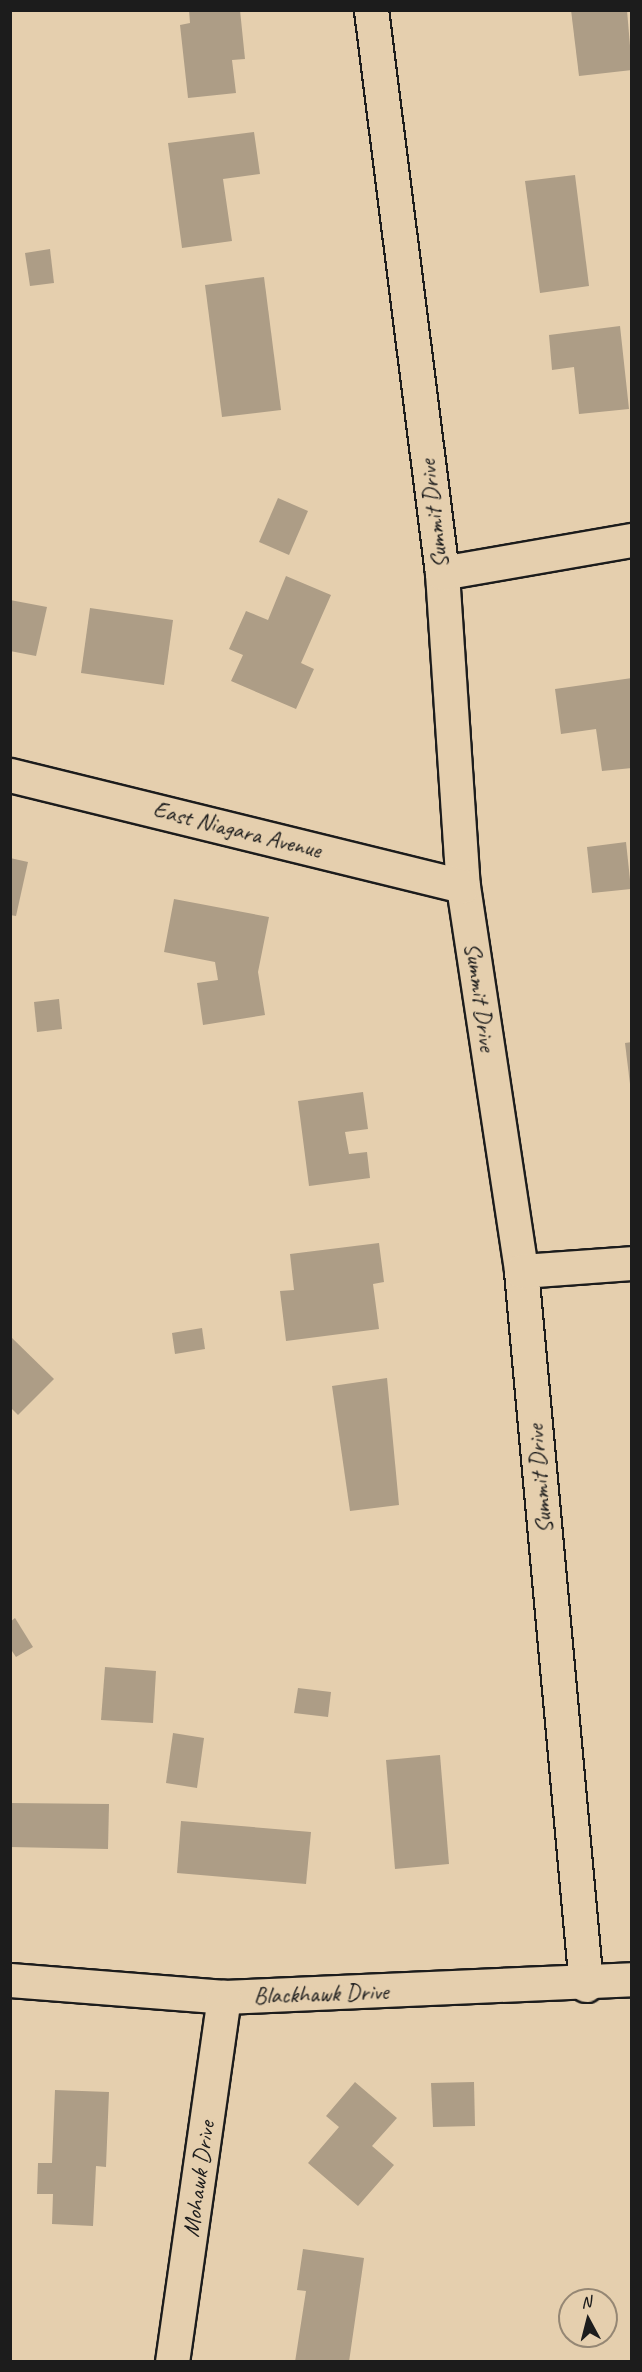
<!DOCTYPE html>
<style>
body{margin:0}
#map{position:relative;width:642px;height:2372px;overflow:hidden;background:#e5cfae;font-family:Caveat,sans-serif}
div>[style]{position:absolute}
.building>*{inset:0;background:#ad9d86}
.roads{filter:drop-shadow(2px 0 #1c1c1c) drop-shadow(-2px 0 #1c1c1c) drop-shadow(0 2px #1c1c1c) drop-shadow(0 -2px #1c1c1c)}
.street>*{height:33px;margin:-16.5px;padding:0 16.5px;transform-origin:16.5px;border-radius:16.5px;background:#e5cfae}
span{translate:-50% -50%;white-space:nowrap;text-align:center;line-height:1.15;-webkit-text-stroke:5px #e5cfae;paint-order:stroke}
.street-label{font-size:24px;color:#1c1c1c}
.frame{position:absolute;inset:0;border:12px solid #1c1c1c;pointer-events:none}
.north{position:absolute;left:558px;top:2288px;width:60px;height:60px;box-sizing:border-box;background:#e5cfae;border:2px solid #958774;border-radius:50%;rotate:353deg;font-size:16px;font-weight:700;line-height:24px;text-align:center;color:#1c1c1c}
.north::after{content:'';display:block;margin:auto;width:21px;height:27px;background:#1c1c1c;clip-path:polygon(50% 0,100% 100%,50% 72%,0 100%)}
</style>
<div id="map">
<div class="building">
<i style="clip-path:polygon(189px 10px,240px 10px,245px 59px,232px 60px,236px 93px,188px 98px,180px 25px,190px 23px)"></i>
<i style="clip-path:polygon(571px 10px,627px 10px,632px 70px,579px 76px)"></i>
<i style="clip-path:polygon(254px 132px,260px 174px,223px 179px,232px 241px,182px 248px,168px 143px)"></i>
<i style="clip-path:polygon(575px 175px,589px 286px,540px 293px,525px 181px)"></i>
<i style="clip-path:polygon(50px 249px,54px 283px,30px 286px,25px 253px)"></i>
<i style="clip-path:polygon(264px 277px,281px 410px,222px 417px,205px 285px)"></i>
<i style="clip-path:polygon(620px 326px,629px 409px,579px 414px,574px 367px,552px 370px,549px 335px)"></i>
<i style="clip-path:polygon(278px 498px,308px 511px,289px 555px,259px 542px)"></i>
<i style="clip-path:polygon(286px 576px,331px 595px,301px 663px,314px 669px,296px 709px,231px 681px,243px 655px,229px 649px,246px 611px,268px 620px)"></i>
<i style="clip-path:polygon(10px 600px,47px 607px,36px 656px,10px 651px)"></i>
<i style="clip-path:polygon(90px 608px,173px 620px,164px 685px,81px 673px)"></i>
<i style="clip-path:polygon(632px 678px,632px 768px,602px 771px,596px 729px,561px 734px,555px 689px)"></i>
<i style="clip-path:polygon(626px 842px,631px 889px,592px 893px,587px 847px)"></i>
<i style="clip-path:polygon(10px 858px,28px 862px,16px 916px,10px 915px)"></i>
<i style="clip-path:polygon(174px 899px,269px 917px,258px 972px,265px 1015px,203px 1025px,197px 983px,218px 980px,215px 962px,164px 952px)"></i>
<i style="clip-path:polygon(59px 999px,62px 1029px,37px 1032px,34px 1002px)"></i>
<i style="clip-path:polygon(632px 1042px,632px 1084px,630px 1084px,625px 1043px)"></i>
<i style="clip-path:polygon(363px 1092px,368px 1129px,345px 1132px,349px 1154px,367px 1152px,370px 1178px,309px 1186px,298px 1101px)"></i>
<i style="clip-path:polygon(379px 1243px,384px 1282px,373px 1284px,379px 1329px,286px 1341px,280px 1291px,294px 1290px,290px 1254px)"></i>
<i style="clip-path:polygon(202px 1328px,205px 1349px,175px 1354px,172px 1333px)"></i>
<i style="clip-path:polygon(10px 1336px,54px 1379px,18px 1415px,10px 1407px)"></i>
<i style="clip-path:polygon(387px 1378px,399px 1505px,350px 1511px,332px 1386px)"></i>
<i style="clip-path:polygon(15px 1618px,33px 1647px,16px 1657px,10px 1648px,10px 1622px)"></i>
<i style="clip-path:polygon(105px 1667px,156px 1671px,153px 1723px,101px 1720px)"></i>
<i style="clip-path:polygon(298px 1688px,331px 1692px,328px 1717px,294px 1713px)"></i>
<i style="clip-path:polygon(173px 1733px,204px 1738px,197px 1788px,166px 1783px)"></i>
<i style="clip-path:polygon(440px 1755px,449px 1864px,395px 1869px,386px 1760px)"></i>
<i style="clip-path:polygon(10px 1803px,109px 1804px,108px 1849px,10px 1847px)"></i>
<i style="clip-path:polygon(181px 1821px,311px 1832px,306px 1884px,177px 1873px)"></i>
<i style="clip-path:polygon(355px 2082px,397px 2118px,372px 2146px,394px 2165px,358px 2206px,308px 2163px,339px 2127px,326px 2116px)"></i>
<i style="clip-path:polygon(474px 2082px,475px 2126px,433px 2127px,431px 2083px)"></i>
<i style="clip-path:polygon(55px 2090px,109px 2092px,106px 2167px,96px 2166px,93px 2226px,52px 2224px,53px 2194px,37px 2194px,38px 2163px,52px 2163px)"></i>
<i style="clip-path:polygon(303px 2249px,364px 2258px,349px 2362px,295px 2362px,306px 2291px,297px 2290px)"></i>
</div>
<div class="roads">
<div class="street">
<i style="left:371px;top:10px;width:567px;rotate:82.81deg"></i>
<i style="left:442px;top:573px;width:314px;rotate:86.2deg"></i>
<i style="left:463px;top:886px;width:389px;rotate:81.4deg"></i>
<i style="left:521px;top:1271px;width:717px;rotate:84.8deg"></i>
<i style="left:442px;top:573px;width:193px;rotate:-9.9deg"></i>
<i style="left:10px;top:775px;width:466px;rotate:13.8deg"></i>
<i style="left:521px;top:1271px;width:111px;rotate:-4.1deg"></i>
<i style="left:10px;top:1980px;width:215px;rotate:4.5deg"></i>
<i style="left:224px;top:1997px;width:408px;rotate:-2.5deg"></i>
<i style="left:172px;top:2362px;width:369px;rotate:-81.9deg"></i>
</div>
</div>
<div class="street-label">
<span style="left:434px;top:514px;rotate:-97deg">Summit Drive</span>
<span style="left:237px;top:830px;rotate:14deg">East Niagara Avenue</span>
<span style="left:480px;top:997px;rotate:82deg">Summit Drive</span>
<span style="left:540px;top:1479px;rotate:-95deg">Summit Drive</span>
<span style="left:321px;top:1994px;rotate:-2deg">Blackhawk Drive</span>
<span style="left:199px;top:2179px;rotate:-82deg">Mohawk Drive</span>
</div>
<div class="frame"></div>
<div class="north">N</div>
</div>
